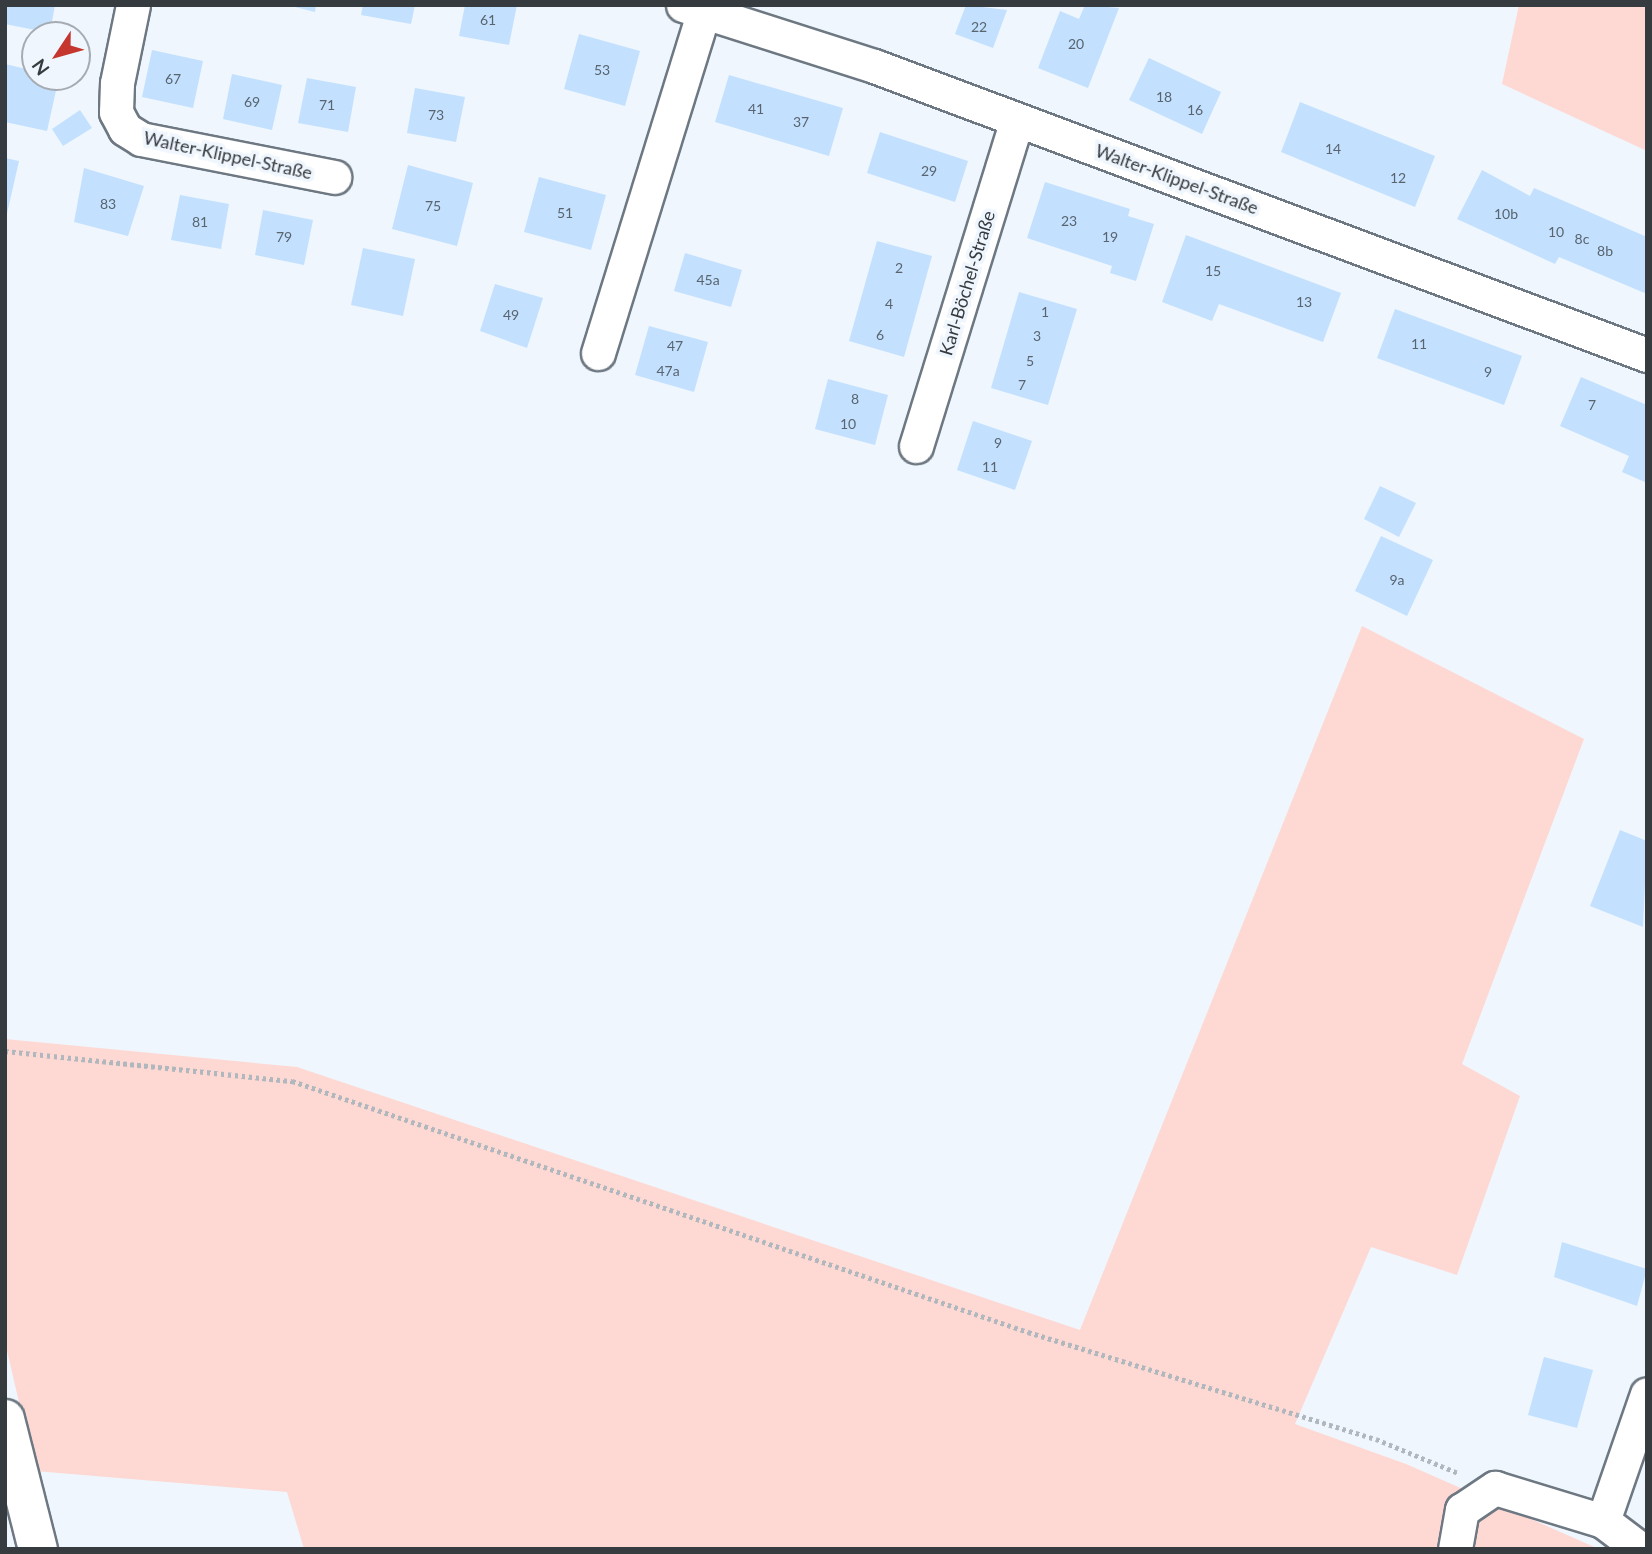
<!DOCTYPE html>
<meta charset="utf-8">
<style>
body{margin:0}
#map{position:relative;width:1652px;height:1554px;overflow:hidden;background:#eff6fd;font-family:Lato,sans-serif}
div>[style]{position:absolute}
.green>*{inset:0;background:#fed9d4}
.building>*{inset:0;background:#c3e1fe}
.path>*{height:4.5px;margin-top:-2.25px;transform-origin:0;background:repeating-linear-gradient(90deg,#b0b7bd 0 3.5px,transparent 0 7px)}
.roads{filter:drop-shadow(2px 0 #6e7882) drop-shadow(-2px 0 #6e7882) drop-shadow(0 2px #6e7882) drop-shadow(0 -2px #6e7882)}
.minor>*{height:33px;margin:-16.5px;padding:0 16.5px;transform-origin:16.5px;border-radius:16.5px;background:#fff}
.major>*{height:38px;margin:-19px;padding:0 19px;transform-origin:19px;border-radius:19px;background:#fff}
span{translate:-50% -50%;white-space:nowrap;text-align:center;line-height:1.15;-webkit-text-stroke:7px #eff6fd;paint-order:stroke}
.number-label{font-size:14px;color:#59646f}
.number-label span{-webkit-text-stroke-width:0}
.street-label{font-size:18px;color:#363b3f}
.frame{position:absolute;inset:0;border:7px solid #363b3f;pointer-events:none}
.north{position:absolute;left:21px;top:21px;width:70px;height:70px;box-sizing:border-box;background:#eff6fd;border:2px solid #a5abb1;border-radius:50%;rotate:234deg;font-size:19px;font-weight:700;line-height:28px;text-align:center;color:#363b3f}
.north::after{content:'';display:block;margin:auto;width:24px;height:32px;background:#c5372e;clip-path:polygon(50% 0,100% 100%,50% 72%,0 100%)}
</style>
<div id="map">
<div class="green">
<i style="clip-path:polygon(1519px 5px,1647px 5px,1647px 151px,1502px 84px)"></i>
<i style="clip-path:polygon(1362px 626px,1584px 739px,1462px 1064px,1520px 1096px,1457px 1275px,1371px 1247px,1295px 1424px,1406px 1464px,1599px 1549px,304px 1549px,287px 1492px,35px 1471px,5px 1342px,5px 1039px,297px 1067px,1080px 1330px)"></i>
</div>
<div class="building">
<i style="clip-path:polygon(5px 5px,55px 5px,50px 33px,5px 24px)"></i>
<i style="clip-path:polygon(287px 5px,316px 5px,315px 12px)"></i>
<i style="clip-path:polygon(363px 5px,415px 5px,411px 24px,361px 15px)"></i>
<i style="clip-path:polygon(465px 5px,517px 5px,509px 45px,459px 36px)"></i>
<i style="clip-path:polygon(966px 5px,1007px 10px,993px 48px,955px 34px)"></i>
<i style="clip-path:polygon(1085px 5px,1119px 8px,1088px 88px,1038px 68px,1060px 11px,1079px 19px)"></i>
<i style="clip-path:polygon(579px 34px,640px 51px,625px 106px,564px 89px)"></i>
<i style="clip-path:polygon(152px 50px,203px 61px,193px 108px,142px 97px)"></i>
<i style="clip-path:polygon(1149px 58px,1221px 92px,1202px 134px,1129px 100px)"></i>
<i style="clip-path:polygon(5px 64px,35px 71px,35px 77px,59px 77px,47px 131px,5px 122px)"></i>
<i style="clip-path:polygon(232px 74px,282px 85px,272px 130px,223px 119px)"></i>
<i style="clip-path:polygon(729px 75px,843px 108px,829px 156px,715px 122px)"></i>
<i style="clip-path:polygon(307px 78px,356px 87px,348px 132px,298px 123px)"></i>
<i style="clip-path:polygon(415px 88px,465px 97px,456px 142px,407px 133px)"></i>
<i style="clip-path:polygon(1300px 102px,1435px 156px,1415px 207px,1281px 152px)"></i>
<i style="clip-path:polygon(80px 110px,92px 128px,63px 146px,52px 129px)"></i>
<i style="clip-path:polygon(880px 132px,968px 161px,955px 202px,867px 173px)"></i>
<i style="clip-path:polygon(5px 158px,19px 161px,6px 218px,5px 218px)"></i>
<i style="clip-path:polygon(408px 165px,473px 183px,457px 246px,392px 229px)"></i>
<i style="clip-path:polygon(84px 168px,144px 186px,128px 236px,74px 222px)"></i>
<i style="clip-path:polygon(1482px 170px,1530px 196px,1534px 188px,1647px 237px,1647px 294px,1559px 257px,1555px 264px,1457px 219px)"></i>
<i style="clip-path:polygon(539px 177px,606px 195px,591px 250px,524px 232px)"></i>
<i style="clip-path:polygon(1045px 182px,1130px 209px,1128px 216px,1154px 224px,1136px 281px,1110px 273px,1112px 266px,1027px 238px)"></i>
<i style="clip-path:polygon(180px 195px,229px 204px,221px 249px,171px 240px)"></i>
<i style="clip-path:polygon(263px 210px,313px 220px,304px 265px,255px 255px)"></i>
<i style="clip-path:polygon(1186px 235px,1341px 293px,1323px 342px,1219px 304px,1212px 321px,1162px 302px)"></i>
<i style="clip-path:polygon(877px 241px,932px 256px,904px 357px,849px 341px)"></i>
<i style="clip-path:polygon(363px 248px,415px 259px,403px 316px,351px 305px)"></i>
<i style="clip-path:polygon(685px 253px,742px 270px,731px 307px,674px 291px)"></i>
<i style="clip-path:polygon(495px 284px,543px 298px,527px 348px,480px 331px)"></i>
<i style="clip-path:polygon(1019px 292px,1077px 309px,1048px 405px,991px 388px)"></i>
<i style="clip-path:polygon(1395px 309px,1522px 356px,1504px 405px,1377px 358px)"></i>
<i style="clip-path:polygon(649px 326px,708px 342px,694px 392px,635px 375px)"></i>
<i style="clip-path:polygon(1581px 377px,1647px 405px,1647px 483px,1622px 472px,1629px 456px,1560px 426px)"></i>
<i style="clip-path:polygon(828px 379px,888px 395px,875px 445px,815px 429px)"></i>
<i style="clip-path:polygon(973px 421px,1032px 441px,1015px 490px,957px 470px)"></i>
<i style="clip-path:polygon(1380px 486px,1416px 503px,1399px 537px,1364px 519px)"></i>
<i style="clip-path:polygon(1381px 536px,1433px 560px,1407px 616px,1355px 591px)"></i>
<i style="clip-path:polygon(1620px 830px,1647px 841px,1643px 927px,1590px 906px)"></i>
<i style="clip-path:polygon(1562px 1242px,1647px 1269px,1637px 1306px,1554px 1277px)"></i>
<i style="clip-path:polygon(1544px 1357px,1593px 1370px,1577px 1428px,1528px 1415px)"></i>
</div>
<div class="path">
<i style="left:5px;top:1051px;width:289px;rotate:6deg"></i>
<i style="left:292px;top:1081px;width:778px;rotate:18.83deg"></i>
<i style="left:1028px;top:1332px;width:364px;rotate:17.1deg"></i>
<i style="left:1376px;top:1439px;width:89px;rotate:22.5deg"></i>
</div>
<div class="roads">
<div class="minor">
<i style="left:133px;top:5px;width:80px;rotate:101.6deg"></i>
<i style="left:117px;top:83px;width:29px;rotate:92deg"></i>
<i style="left:116px;top:112px;width:19px;rotate:62deg"></i>
<i style="left:125px;top:129px;width:19px;rotate:32deg"></i>
<i style="left:141px;top:139px;width:197px;rotate:11.1deg"></i>
<i style="left:683px;top:5px;width:201px;rotate:17.7deg"></i>
<i style="left:874px;top:66px;width:825px;rotate:20.5deg"></i>
<i style="left:598px;top:353px;width:358px;rotate:-72.8deg"></i>
<i style="left:916px;top:446px;width:341px;rotate:-72.8deg"></i>
<i style="left:1603px;top:1521px;width:134px;rotate:-70.9deg"></i>
<i style="left:1455px;top:1549px;width:40px;rotate:-80deg"></i>
<i style="left:1462px;top:1510px;width:40px;rotate:-34deg"></i>
<i style="left:1495px;top:1488px;width:113px;rotate:17deg"></i>
<i style="left:1603px;top:1521px;width:46px;rotate:37.1deg"></i>
</div>
<div class="major">
<i style="left:5px;top:1419px;width:134px;rotate:75.8deg"></i>
</div>
</div>
<div class="number-label">
<span style="left:488px;top:20px">61</span>
<span style="left:979px;top:27px">22</span>
<span style="left:1076px;top:44px">20</span>
<span style="left:602px;top:70px">53</span>
<span style="left:173px;top:79px">67</span>
<span style="left:1164px;top:97px">18</span>
<span style="left:252px;top:102px">69</span>
<span style="left:327px;top:105px">71</span>
<span style="left:756px;top:109px">41</span>
<span style="left:1195px;top:110px">16</span>
<span style="left:436px;top:115px">73</span>
<span style="left:801px;top:122px">37</span>
<span style="left:1333px;top:149px">14</span>
<span style="left:929px;top:171px">29</span>
<span style="left:1398px;top:178px">12</span>
<span style="left:108px;top:204px">83</span>
<span style="left:433px;top:206px">75</span>
<span style="left:565px;top:213px">51</span>
<span style="left:1506px;top:214px">10b</span>
<span style="left:1069px;top:221px">23</span>
<span style="left:200px;top:222px">81</span>
<span style="left:1556px;top:232px">10</span>
<span style="left:284px;top:237px">79</span>
<span style="left:1110px;top:237px">19</span>
<span style="left:1582px;top:239px">8c</span>
<span style="left:1605px;top:251px">8b</span>
<span style="left:899px;top:268px">2</span>
<span style="left:1213px;top:271px">15</span>
<span style="left:708px;top:280px">45a</span>
<span style="left:1304px;top:302px">13</span>
<span style="left:889px;top:304px">4</span>
<span style="left:1045px;top:312px">1</span>
<span style="left:511px;top:315px">49</span>
<span style="left:880px;top:335px">6</span>
<span style="left:1037px;top:336px">3</span>
<span style="left:1419px;top:344px">11</span>
<span style="left:675px;top:346px">47</span>
<span style="left:1030px;top:361px">5</span>
<span style="left:668px;top:371px">47a</span>
<span style="left:1488px;top:372px">9</span>
<span style="left:1022px;top:385px">7</span>
<span style="left:855px;top:399px">8</span>
<span style="left:1592px;top:405px">7</span>
<span style="left:848px;top:424px">10</span>
<span style="left:998px;top:443px">9</span>
<span style="left:990px;top:467px">11</span>
<span style="left:1397px;top:580px">9a</span>
</div>
<div class="street-label">
<span style="left:228px;top:155px;rotate:12deg">Walter-Klippel-Straße</span>
<span style="left:1177px;top:179px;rotate:20deg">Walter-Klippel-Straße</span>
<span style="left:967px;top:283px;rotate:-73deg">Karl-Böchel-Straße</span>
</div>
<div class="frame"></div>
<div class="north">N</div>
</div>
